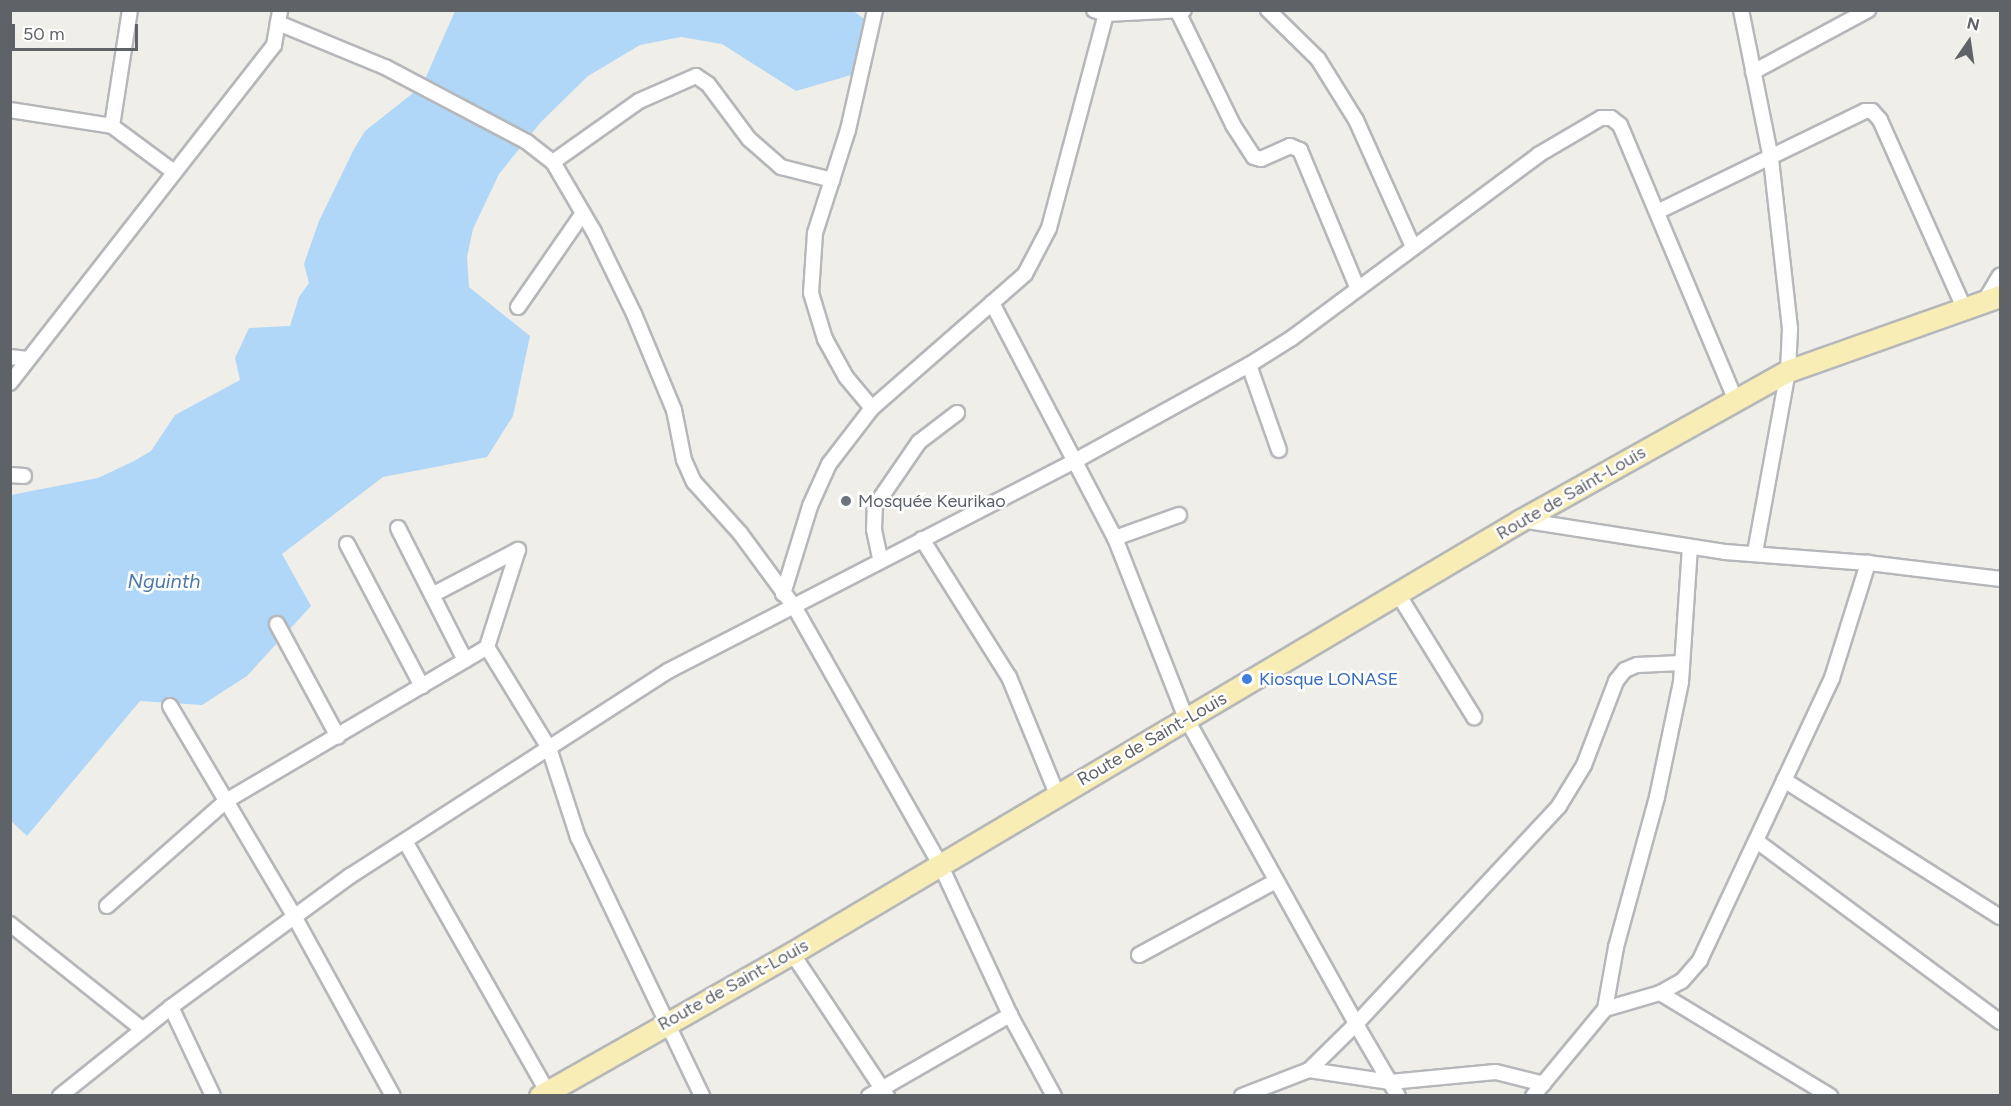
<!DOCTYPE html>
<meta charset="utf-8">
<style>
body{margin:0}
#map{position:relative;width:2011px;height:1106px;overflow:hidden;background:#f0eee8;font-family:Figtree,sans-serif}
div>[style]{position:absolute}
.water>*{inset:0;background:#b0d7f7}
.roads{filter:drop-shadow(2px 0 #b5b7bb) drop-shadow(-2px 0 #b5b7bb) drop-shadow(0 2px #b5b7bb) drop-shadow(0 -2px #b5b7bb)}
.minor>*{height:14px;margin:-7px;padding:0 7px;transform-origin:7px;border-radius:7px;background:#fff}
.primary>*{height:21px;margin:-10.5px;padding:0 10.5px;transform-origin:10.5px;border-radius:10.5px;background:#f8eeb5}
.dots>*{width:16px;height:16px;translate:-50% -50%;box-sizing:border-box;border:3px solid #fff;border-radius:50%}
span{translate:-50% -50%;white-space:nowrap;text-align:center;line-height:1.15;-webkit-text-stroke:5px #fff;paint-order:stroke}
.street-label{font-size:18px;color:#5f6267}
.worship-label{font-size:18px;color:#5b616d}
.left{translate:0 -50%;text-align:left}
.shop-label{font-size:18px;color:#366cbe}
.water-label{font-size:20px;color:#4d78a9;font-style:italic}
.frame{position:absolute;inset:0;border:12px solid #5f6267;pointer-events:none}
.north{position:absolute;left:1939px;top:12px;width:60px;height:60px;-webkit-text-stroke:4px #fff;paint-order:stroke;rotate:13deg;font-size:16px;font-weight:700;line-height:24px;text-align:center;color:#5f6267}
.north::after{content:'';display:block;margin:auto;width:21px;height:27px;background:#5f6267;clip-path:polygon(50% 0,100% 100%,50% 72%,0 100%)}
.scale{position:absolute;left:12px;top:24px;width:126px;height:27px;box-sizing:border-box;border:3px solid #5f6267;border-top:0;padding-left:8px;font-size:18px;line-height:21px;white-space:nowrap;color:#5f6267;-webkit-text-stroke:4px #fff;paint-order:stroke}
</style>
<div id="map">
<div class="water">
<i style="clip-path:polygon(852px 10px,867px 21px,855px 74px,796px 91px,722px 44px,681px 37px,640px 45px,588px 76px,541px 122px,499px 174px,473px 229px,467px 257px,469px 287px,530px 336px,513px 416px,487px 457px,383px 477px,282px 554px,311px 606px,247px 676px,202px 705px,140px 701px,27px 836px,11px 821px,11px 495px,98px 478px,134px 461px,151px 451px,175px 415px,240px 380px,235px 358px,249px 328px,290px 326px,299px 297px,309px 283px,304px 264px,319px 221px,354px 149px,365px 131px,422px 86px,455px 11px)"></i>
</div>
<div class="roads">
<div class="minor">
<i style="left:1094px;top:10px;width:13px;rotate:18deg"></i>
<i style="left:1106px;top:14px;width:78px;rotate:-2.9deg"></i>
<i style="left:1268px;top:10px;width:70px;rotate:44.4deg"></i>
<i style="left:1318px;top:59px;width:72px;rotate:58.1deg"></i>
<i style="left:1356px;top:120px;width:139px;rotate:65.8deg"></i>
<i style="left:1741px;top:10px;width:152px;rotate:78.6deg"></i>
<i style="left:1771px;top:159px;width:171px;rotate:83.6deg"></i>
<i style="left:1790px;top:329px;width:42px;rotate:92.7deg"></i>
<i style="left:1788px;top:371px;width:185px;rotate:100.3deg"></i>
<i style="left:1178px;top:12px;width:126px;rotate:64deg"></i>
<i style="left:1233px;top:125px;width:38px;rotate:57deg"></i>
<i style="left:1254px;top:157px;width:7px;rotate:16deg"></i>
<i style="left:1261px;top:159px;width:32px;rotate:-24deg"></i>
<i style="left:1290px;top:146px;width:11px;rotate:22deg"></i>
<i style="left:1300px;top:150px;width:148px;rotate:67.4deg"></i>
<i style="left:278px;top:23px;width:116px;rotate:22.4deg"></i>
<i style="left:385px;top:67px;width:161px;rotate:27.8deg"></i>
<i style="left:527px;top:142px;width:33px;rotate:38deg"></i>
<i style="left:553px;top:162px;width:81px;rotate:59.6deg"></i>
<i style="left:594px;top:232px;width:91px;rotate:64deg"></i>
<i style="left:634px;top:314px;width:104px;rotate:67.4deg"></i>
<i style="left:674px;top:410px;width:51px;rotate:78.7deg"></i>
<i style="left:684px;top:460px;width:24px;rotate:66deg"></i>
<i style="left:694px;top:482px;width:69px;rotate:48deg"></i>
<i style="left:740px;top:533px;width:93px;rotate:53.7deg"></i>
<i style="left:795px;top:608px;width:294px;rotate:60.5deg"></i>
<i style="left:940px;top:864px;width:166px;rotate:65.1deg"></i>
<i style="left:1010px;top:1015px;width:92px;rotate:61.5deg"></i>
<i style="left:1753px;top:72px;width:131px;rotate:-28.3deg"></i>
<i style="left:10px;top:110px;width:103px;rotate:8.9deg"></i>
<i style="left:112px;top:126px;width:77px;rotate:36.6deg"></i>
<i style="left:112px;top:126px;width:117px;rotate:-81.2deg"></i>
<i style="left:553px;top:162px;width:105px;rotate:-35.3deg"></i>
<i style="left:639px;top:101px;width:62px;rotate:-23.7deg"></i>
<i style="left:696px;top:76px;width:14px;rotate:34deg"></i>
<i style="left:708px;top:84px;width:69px;rotate:53.3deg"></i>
<i style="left:749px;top:139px;width:43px;rotate:41.2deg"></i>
<i style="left:781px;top:167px;width:53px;rotate:14.3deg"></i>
<i style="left:832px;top:180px;width:52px;rotate:-72.3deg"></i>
<i style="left:848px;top:130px;width:123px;rotate:-77.3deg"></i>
<i style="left:832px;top:180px;width:56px;rotate:107.8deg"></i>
<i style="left:815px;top:233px;width:60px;rotate:93.8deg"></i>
<i style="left:811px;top:293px;width:48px;rotate:73.1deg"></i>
<i style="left:825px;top:339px;width:43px;rotate:61.1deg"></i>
<i style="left:846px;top:377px;width:40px;rotate:50deg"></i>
<i style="left:1657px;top:212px;width:231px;rotate:-25.9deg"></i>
<i style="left:1865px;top:111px;width:7px"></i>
<i style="left:1872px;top:111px;width:12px;rotate:48deg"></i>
<i style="left:1880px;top:120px;width:208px;rotate:65.9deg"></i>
<i style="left:1984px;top:302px;width:31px;rotate:-59deg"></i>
<i style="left:992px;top:303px;width:44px;rotate:-41.3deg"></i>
<i style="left:1025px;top:274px;width:52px;rotate:-62.4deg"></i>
<i style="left:1049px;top:228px;width:226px;rotate:-75.1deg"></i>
<i style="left:518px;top:307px;width:114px;rotate:-55.3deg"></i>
<i style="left:10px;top:357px;width:18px;rotate:6deg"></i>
<i style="left:1249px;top:365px;width:90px;rotate:70.6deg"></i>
<i style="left:10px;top:383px;width:429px;rotate:-52deg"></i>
<i style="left:274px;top:45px;width:36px;rotate:-80deg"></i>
<i style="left:10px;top:475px;width:14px;rotate:4deg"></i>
<i style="left:1521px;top:520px;width:206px;rotate:8.9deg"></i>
<i style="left:1725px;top:552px;width:143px;rotate:4.4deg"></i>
<i style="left:1868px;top:563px;width:133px;rotate:6.9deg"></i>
<i style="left:398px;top:528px;width:148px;rotate:63.1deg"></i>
<i style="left:1115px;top:538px;width:68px;rotate:-19.8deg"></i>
<i style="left:922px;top:539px;width:163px;rotate:57.8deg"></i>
<i style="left:1009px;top:677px;width:126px;rotate:67.7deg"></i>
<i style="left:347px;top:544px;width:161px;rotate:62.2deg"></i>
<i style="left:880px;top:558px;width:29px;rotate:-102deg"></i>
<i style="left:874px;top:530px;width:24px;rotate:-88deg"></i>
<i style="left:875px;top:506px;width:78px;rotate:-55.5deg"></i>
<i style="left:919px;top:442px;width:48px;rotate:-37.3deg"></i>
<i style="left:783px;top:594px;width:92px;rotate:-72.9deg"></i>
<i style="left:810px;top:506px;width:46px;rotate:-65.7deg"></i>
<i style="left:829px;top:464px;width:71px;rotate:-52.5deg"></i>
<i style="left:872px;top:408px;width:159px;rotate:-41.2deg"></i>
<i style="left:992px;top:303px;width:265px;rotate:62.4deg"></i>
<i style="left:1115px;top:538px;width:193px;rotate:68.5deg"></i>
<i style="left:1186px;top:718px;width:350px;rotate:60.9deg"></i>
<i style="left:1356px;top:1024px;width:66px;rotate:135.6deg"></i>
<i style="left:1309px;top:1070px;width:72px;rotate:158.8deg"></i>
<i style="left:1398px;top:594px;width:145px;rotate:58.3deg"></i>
<i style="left:432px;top:595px;width:97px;rotate:-27.6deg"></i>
<i style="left:277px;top:624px;width:128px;rotate:61.6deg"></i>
<i style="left:487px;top:647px;width:119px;rotate:58.5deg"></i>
<i style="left:549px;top:748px;width:94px;rotate:72deg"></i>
<i style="left:578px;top:837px;width:287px;rotate:64.4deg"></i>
<i style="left:170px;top:706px;width:244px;rotate:59.4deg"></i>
<i style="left:294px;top:916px;width:205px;rotate:61.2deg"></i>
<i style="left:1784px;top:780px;width:256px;rotate:32.4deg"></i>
<i style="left:405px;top:841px;width:293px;rotate:60.4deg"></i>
<i style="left:1758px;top:842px;width:302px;rotate:36.6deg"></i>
<i style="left:107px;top:906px;width:159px;rotate:-41.4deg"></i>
<i style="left:226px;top:801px;width:303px;rotate:-30.5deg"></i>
<i style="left:487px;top:647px;width:102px;rotate:-72.3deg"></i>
<i style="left:10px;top:924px;width:169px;rotate:38.5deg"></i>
<i style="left:792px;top:953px;width:172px;rotate:56.4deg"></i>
<i style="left:1139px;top:955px;width:156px;rotate:-28.4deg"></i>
<i style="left:1660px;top:993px;width:199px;rotate:31.2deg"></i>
<i style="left:171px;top:1007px;width:98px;rotate:64.7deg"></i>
<i style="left:1605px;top:1009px;width:63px;rotate:-79.9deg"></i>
<i style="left:1616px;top:947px;width:156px;rotate:-74.7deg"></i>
<i style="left:1657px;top:797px;width:117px;rotate:-78.2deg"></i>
<i style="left:1681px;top:682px;width:135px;rotate:-86.2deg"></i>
<i style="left:1309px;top:1070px;width:82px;rotate:8.4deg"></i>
<i style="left:1390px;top:1082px;width:106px;rotate:-5.4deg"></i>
<i style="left:1496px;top:1072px;width:49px;rotate:14deg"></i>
<i style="left:60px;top:1096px;width:142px;rotate:-38.7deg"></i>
<i style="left:171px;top:1007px;width:222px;rotate:-36.2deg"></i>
<i style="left:350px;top:876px;width:378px;rotate:-32.8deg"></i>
<i style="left:668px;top:671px;width:456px;rotate:-27.3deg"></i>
<i style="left:1073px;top:462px;width:201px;rotate:-28.9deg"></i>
<i style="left:1249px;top:365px;width:51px;rotate:-32.1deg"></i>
<i style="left:1292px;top:338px;width:307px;rotate:-36.6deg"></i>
<i style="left:1538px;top:155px;width:73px;rotate:-30.4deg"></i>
<i style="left:1601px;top:118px;width:10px"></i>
<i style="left:1611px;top:118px;width:11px;rotate:38deg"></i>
<i style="left:1620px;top:125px;width:299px;rotate:67.2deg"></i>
<i style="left:869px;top:1096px;width:163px;rotate:-29.9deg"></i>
<i style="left:1398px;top:1096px;width:83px;rotate:-120.3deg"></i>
<i style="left:1356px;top:1024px;width:298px;rotate:-47deg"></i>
<i style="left:1559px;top:806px;width:48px;rotate:-58.6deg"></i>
<i style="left:1584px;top:765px;width:90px;rotate:-69.1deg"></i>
<i style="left:1616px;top:681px;width:14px;rotate:-51deg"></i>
<i style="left:1625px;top:670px;width:13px;rotate:-23deg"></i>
<i style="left:1637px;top:665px;width:44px;rotate:-2.6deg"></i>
<i style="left:1533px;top:1096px;width:113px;rotate:-50.4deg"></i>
<i style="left:1605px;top:1009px;width:57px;rotate:-16.2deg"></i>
<i style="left:1660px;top:993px;width:25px;rotate:-29deg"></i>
<i style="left:1682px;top:981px;width:28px;rotate:-49deg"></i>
<i style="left:1700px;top:960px;width:311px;rotate:-64.9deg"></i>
<i style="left:1832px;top:678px;width:121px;rotate:-72.6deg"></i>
</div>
<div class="primary">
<i style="left:540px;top:1096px;width:290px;rotate:-29.6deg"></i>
<i style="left:792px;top:953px;width:848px;rotate:-30.71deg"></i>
<i style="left:1521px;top:520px;width:306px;rotate:-29.2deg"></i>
<i style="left:1788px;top:371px;width:225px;rotate:-19.5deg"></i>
</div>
</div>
<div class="dots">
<i style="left:846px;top:501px;background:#6b7280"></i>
<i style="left:1247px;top:679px;background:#3f7fe0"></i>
</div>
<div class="street-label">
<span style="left:1571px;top:493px;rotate:-30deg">Route de Saint-Louis</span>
<span style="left:1152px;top:739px;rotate:-30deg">Route de Saint-Louis</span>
<span style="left:733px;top:985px;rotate:-29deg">Route de Saint-Louis</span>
</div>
<div class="worship-label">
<span class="left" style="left:858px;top:501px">Mosquée Keurikao</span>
</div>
<div class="shop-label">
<span class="left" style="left:1259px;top:679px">Kiosque LONASE</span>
</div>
<div class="water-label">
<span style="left:164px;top:581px">Nguinth</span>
</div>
<div class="frame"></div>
<div class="north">N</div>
<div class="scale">50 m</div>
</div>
